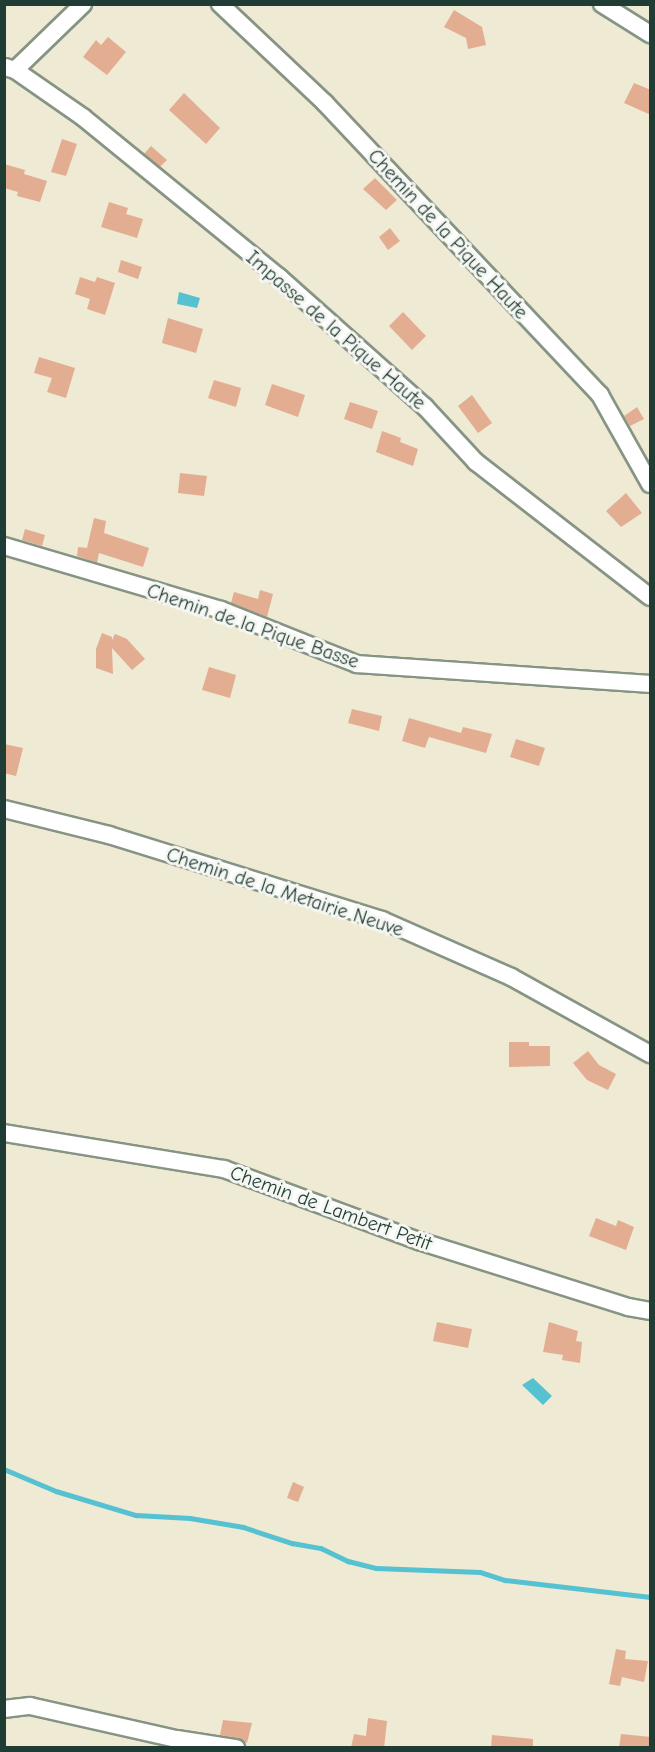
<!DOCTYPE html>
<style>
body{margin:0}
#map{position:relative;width:655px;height:1752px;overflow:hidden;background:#eeead4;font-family:"Comic Neue",sans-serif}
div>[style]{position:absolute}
.water>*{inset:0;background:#56c1d1}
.stream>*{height:4.5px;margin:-2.25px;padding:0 2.25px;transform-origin:2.25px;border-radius:2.25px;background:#56c1d1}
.building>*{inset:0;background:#e3ad92}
.roads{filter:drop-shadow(2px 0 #869484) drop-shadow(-2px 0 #869484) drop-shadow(0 2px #869484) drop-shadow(0 -2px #869484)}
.minor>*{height:16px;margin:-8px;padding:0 8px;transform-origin:8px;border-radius:8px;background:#fff}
span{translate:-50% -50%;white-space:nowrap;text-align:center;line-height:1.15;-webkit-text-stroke:6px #f6f6f2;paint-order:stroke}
.street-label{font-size:20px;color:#1f3d34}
.frame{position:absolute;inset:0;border:6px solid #1f3d34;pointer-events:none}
</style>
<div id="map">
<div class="water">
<i style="clip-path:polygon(179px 292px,200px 298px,197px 308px,177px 304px)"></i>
<i style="clip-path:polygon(533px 1378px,552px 1396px,543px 1405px,522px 1385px)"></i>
</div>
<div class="stream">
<i style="left:4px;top:1469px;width:56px;rotate:22.9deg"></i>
<i style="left:56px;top:1491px;width:84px;rotate:16.7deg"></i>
<i style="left:136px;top:1515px;width:54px;rotate:3.2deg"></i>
<i style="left:190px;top:1518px;width:54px;rotate:9.6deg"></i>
<i style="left:243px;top:1527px;width:52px;rotate:18.1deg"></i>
<i style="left:292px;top:1543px;width:29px;rotate:10deg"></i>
<i style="left:321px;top:1548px;width:30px;rotate:26deg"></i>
<i style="left:348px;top:1561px;width:29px;rotate:14deg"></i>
<i style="left:376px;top:1568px;width:104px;rotate:2.2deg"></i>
<i style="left:480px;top:1572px;width:26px;rotate:18deg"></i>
<i style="left:505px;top:1580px;width:146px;rotate:6.7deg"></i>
</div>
<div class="building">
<i style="clip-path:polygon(454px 10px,482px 27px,486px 45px,468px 49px,466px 38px,444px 27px)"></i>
<i style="clip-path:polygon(108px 37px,126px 52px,107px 75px,83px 57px,96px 40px,101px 45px)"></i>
<i style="clip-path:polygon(634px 83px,651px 90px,651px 115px,624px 103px)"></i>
<i style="clip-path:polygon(184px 93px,220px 128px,206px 144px,169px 110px)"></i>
<i style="clip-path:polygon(62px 139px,77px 144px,66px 176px,51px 172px)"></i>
<i style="clip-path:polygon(151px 146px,167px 160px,160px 167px,144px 154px)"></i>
<i style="clip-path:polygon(4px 164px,25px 170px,24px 174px,47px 181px,40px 202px,17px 196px,18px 192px,4px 188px)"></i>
<i style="clip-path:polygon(375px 178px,397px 200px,386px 210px,363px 189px)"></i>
<i style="clip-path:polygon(109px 202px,128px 208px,126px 214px,143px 219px,137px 238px,101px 227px)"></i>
<i style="clip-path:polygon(390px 228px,400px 241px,388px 250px,379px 237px)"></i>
<i style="clip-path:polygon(121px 260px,142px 267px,138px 279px,118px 272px)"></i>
<i style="clip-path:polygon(80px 277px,95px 282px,97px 277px,115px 283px,105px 315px,87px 309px,90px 299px,75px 294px)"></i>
<i style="clip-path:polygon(403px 312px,426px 336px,412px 350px,389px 326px)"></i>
<i style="clip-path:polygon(168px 318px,203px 329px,196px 353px,162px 343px)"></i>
<i style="clip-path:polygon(39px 357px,75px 368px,66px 398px,47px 392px,52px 378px,34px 373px)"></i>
<i style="clip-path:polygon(214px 380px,241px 388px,236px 407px,208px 398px)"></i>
<i style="clip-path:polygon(272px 384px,305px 395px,298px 417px,265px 405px)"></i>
<i style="clip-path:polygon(472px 395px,492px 423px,478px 433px,458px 406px)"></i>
<i style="clip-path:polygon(350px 402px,378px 411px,372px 429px,344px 419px)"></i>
<i style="clip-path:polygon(637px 407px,644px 419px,630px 426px,624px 416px)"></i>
<i style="clip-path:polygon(382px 431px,401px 438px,400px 442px,418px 449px,413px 466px,376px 452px)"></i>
<i style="clip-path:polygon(180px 473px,207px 476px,204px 496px,178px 493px)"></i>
<i style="clip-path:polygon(626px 493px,642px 513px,621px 527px,606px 511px)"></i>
<i style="clip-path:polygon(94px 518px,106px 521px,104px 533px,149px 548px,143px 567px,99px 553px,97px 563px,77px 556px,78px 547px,87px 548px)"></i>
<i style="clip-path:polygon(25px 529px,45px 535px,42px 546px,22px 540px)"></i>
<i style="clip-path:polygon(260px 590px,273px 594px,267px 617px,231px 603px,234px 592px,258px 599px)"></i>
<i style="clip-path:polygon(102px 633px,112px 637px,112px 640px,115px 634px,127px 639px,145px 659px,132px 670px,112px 648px,113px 674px,96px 668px,96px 649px)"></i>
<i style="clip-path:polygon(209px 667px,236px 675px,230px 698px,202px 690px)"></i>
<i style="clip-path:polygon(352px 709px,382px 716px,379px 731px,348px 723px)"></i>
<i style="clip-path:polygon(409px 718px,461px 733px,463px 727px,492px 734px,486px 753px,429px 737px,425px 748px,402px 741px)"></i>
<i style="clip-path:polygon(516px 739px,545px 748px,539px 766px,510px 757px)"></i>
<i style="clip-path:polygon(4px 744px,23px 748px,16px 776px,4px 773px)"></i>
<i style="clip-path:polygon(509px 1042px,529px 1042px,529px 1046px,550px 1046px,550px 1066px,509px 1067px)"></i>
<i style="clip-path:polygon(588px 1051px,599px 1065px,616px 1074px,608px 1090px,587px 1080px,573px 1063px)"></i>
<i style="clip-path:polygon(596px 1218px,616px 1226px,618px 1220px,634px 1227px,626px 1250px,589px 1236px)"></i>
<i style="clip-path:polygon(437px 1322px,472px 1329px,468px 1348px,433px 1341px)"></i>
<i style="clip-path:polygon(549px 1322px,578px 1331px,576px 1341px,582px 1342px,580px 1363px,562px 1360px,563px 1355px,543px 1352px)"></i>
<i style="clip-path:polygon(293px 1482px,304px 1487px,298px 1502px,287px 1498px)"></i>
<i style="clip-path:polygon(616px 1649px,626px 1651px,625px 1659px,648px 1661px,644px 1682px,622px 1677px,620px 1686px,609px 1684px)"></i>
<i style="clip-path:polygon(368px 1718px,387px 1721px,384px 1748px,351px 1748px,354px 1734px,366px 1736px)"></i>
<i style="clip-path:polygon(223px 1720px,252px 1723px,247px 1743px,238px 1738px,220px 1735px)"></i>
<i style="clip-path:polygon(621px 1734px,651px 1737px,651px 1748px,619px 1748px)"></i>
<i style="clip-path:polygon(492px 1735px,533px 1739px,533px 1748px,491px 1748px)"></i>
</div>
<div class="roads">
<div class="minor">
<i style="left:220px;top:4px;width:144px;rotate:43.3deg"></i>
<i style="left:325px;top:103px;width:401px;rotate:46.7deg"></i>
<i style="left:600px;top:395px;width:102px;rotate:60.7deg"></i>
<i style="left:602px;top:4px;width:57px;rotate:32deg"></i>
<i style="left:5px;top:67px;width:10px;rotate:17deg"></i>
<i style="left:15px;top:70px;width:95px;rotate:-44.1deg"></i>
<i style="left:15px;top:70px;width:84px;rotate:34.8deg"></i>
<i style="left:84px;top:118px;width:252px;rotate:39.2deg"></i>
<i style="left:279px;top:277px;width:195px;rotate:41.7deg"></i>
<i style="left:425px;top:407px;width:75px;rotate:47.2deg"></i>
<i style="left:476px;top:462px;width:220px;rotate:37.8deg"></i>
<i style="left:4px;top:546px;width:226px;rotate:16.4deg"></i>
<i style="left:221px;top:610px;width:146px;rotate:21.7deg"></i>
<i style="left:357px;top:664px;width:294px;rotate:3.9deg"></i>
<i style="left:4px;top:809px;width:108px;rotate:13.9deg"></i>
<i style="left:109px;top:835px;width:286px;rotate:17.3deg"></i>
<i style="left:382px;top:920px;width:141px;rotate:23.8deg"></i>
<i style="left:511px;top:977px;width:159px;rotate:29deg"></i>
<i style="left:4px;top:1133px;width:223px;rotate:9.3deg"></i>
<i style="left:224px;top:1169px;width:208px;rotate:20.3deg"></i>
<i style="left:419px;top:1241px;width:219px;rotate:17.5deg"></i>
<i style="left:628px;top:1307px;width:22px;rotate:10deg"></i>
<i style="left:4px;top:1709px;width:26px;rotate:-7deg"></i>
<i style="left:30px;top:1706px;width:151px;rotate:12.7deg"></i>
<i style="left:177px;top:1739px;width:60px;rotate:8.7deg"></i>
</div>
</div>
<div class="street-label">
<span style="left:448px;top:234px;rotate:47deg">Chemin de la Pique Haute</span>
<span style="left:336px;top:330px;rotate:41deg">Impasse de la Pique Haute</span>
<span style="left:253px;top:626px;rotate:19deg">Chemin de la Pique Basse</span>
<span style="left:285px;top:892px;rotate:18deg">Chemin de la Metairie Neuve</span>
<span style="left:331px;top:1208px;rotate:20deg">Chemin de Lambert Petit</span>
</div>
<div class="frame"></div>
</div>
